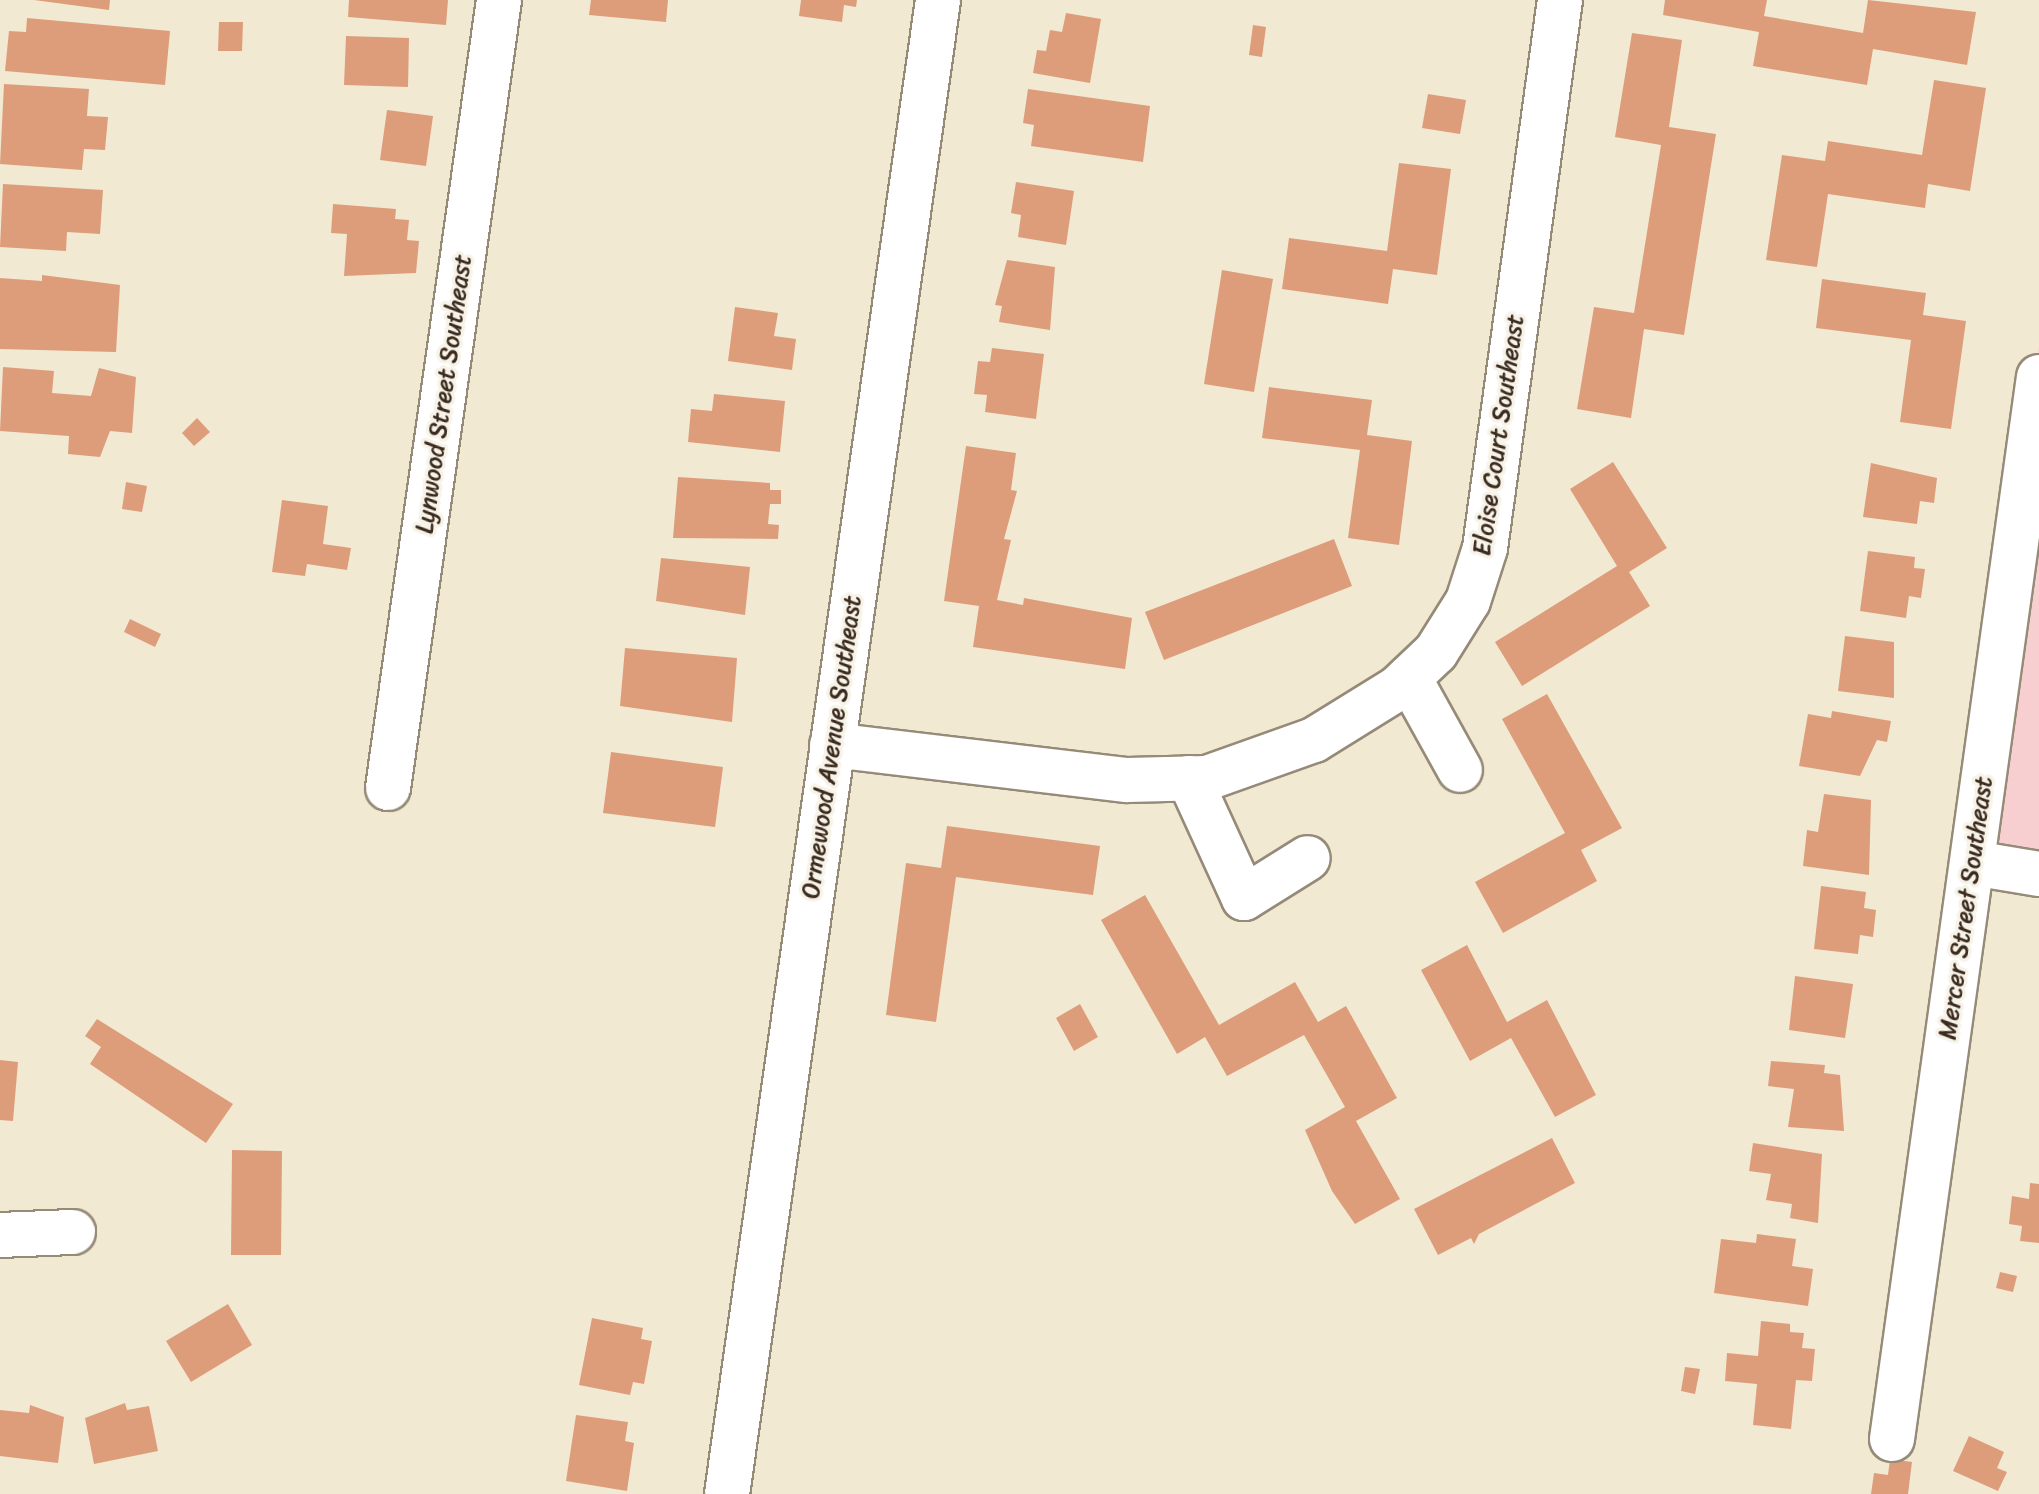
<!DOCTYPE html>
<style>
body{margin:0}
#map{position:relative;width:2039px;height:1494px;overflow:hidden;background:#f2e9d3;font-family:Sriracha,sans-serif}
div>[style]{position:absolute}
.built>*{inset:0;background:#f7cfd0}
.building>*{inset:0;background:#dd9d7b}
.roads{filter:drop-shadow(2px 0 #968a78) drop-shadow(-2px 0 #968a78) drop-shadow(0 2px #968a78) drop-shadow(0 -2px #968a78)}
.minor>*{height:44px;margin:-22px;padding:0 22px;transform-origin:22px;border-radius:22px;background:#fff}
span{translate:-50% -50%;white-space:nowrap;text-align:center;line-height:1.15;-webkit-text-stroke:7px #f7f3e8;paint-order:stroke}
.street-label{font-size:24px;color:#3b2a1e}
</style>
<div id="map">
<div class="built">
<i style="clip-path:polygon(2039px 346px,2039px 866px,1970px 852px)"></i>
</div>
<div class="building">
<i style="clip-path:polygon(34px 0,110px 0,109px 10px)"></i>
<i style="clip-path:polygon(349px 0,448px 0,446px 25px,348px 17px)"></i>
<i style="clip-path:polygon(591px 0,668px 0,666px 22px,589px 15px)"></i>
<i style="clip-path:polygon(801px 0,857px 0,856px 7px,844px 5px,842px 22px,799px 16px)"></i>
<i style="clip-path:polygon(1665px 0,1767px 0,1764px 16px,1863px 33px,1868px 0,1976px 12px,1967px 65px,1873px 49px,1867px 85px,1753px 66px,1759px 32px,1663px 15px)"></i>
<i style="clip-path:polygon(1066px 13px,1101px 19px,1090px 83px,1033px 73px,1037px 50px,1046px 51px,1050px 30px,1062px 32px)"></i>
<i style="clip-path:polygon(27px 18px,170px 31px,165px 85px,5px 71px,9px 31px,26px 32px)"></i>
<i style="clip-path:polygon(219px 22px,243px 22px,242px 51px,218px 51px)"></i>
<i style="clip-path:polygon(1253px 25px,1266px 27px,1262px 57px,1249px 55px)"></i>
<i style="clip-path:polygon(1632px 33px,1682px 40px,1669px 127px,1716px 134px,1684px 335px,1644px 329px,1631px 418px,1577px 409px,1594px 307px,1634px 313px,1661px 145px,1615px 137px)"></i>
<i style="clip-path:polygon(346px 36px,409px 38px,408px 87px,344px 85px)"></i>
<i style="clip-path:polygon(1934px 80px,1986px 88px,1970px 191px,1928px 184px,1925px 208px,1828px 194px,1817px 267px,1766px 260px,1782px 155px,1825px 161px,1828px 141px,1922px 155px)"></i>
<i style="clip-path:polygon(4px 84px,89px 89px,87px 116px,108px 117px,105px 150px,84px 149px,82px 170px,0 164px)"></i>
<i style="clip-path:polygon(1028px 89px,1150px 106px,1143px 162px,1031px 146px,1034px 125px,1023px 123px)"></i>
<i style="clip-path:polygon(1428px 94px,1466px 100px,1460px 134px,1422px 128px)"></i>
<i style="clip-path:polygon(387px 110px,433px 116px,426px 166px,380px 160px)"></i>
<i style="clip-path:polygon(1399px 163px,1451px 169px,1437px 275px,1393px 269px,1388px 304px,1282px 289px,1289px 238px,1387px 251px)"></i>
<i style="clip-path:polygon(1016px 182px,1074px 191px,1066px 245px,1018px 237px,1021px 215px,1011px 213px)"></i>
<i style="clip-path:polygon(3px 184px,103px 190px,100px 234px,67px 232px,66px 251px,0 247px)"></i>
<i style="clip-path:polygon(333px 204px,396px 209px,395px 219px,409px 220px,407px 240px,419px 241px,416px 273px,344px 276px,347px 234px,331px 233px)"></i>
<i style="clip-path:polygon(1007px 260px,1055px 267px,1050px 330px,999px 322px,1002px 306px,995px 305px)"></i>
<i style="clip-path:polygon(1222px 270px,1273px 279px,1254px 392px,1204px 384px)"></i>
<i style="clip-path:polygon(42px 275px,120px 285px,116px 352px,0 349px,0 278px,42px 281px)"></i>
<i style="clip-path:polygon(1822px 279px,1926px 293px,1923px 315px,1966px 321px,1951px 429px,1900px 422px,1911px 340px,1816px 328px)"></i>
<i style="clip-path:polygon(735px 307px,778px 313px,774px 336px,796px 339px,792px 370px,728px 361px)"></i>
<i style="clip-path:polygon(992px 348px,1044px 354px,1036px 419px,985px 412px,987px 395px,974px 394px,978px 361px,990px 362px)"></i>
<i style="clip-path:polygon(3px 367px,54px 371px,52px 393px,91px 396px,99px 368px,136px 377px,132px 433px,110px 431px,100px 457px,68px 454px,69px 436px,0 431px)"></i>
<i style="clip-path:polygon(1269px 387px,1372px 400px,1367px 435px,1412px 441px,1399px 545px,1348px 538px,1360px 450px,1262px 438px)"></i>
<i style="clip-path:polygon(714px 394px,785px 401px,780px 452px,688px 442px,691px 409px,712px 411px)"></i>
<i style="clip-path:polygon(197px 418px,210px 432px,194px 446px,182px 433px)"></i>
<i style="clip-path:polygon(966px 446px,1016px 453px,1011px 490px,1017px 491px,1004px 539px,1011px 540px,997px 600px,1023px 605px,1024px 598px,1132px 618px,1125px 669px,973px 647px,979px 606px,944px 601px)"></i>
<i style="clip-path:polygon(1613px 462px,1667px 548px,1629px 572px,1650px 606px,1522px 686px,1495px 642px,1617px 566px,1570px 489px)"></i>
<i style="clip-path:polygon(1871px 463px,1937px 478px,1934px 503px,1920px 501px,1917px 524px,1863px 517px)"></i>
<i style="clip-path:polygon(678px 477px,770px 483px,770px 490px,781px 490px,781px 504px,770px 504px,768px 524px,779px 525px,778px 539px,673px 538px)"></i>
<i style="clip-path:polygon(126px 482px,147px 486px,142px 512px,122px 509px)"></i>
<i style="clip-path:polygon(282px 500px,328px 506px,323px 544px,351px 548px,347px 570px,307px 564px,305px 576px,272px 572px)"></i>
<i style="clip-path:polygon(1334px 539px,1352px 586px,1164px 660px,1145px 612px)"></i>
<i style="clip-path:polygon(1868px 551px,1915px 557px,1914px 568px,1925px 569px,1921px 598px,1909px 596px,1906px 618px,1860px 611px)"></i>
<i style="clip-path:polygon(661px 558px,750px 567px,745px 615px,656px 601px)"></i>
<i style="clip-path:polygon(130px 619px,161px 634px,155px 647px,124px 632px)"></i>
<i style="clip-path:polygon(1845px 636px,1894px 642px,1894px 698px,1838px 691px)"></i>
<i style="clip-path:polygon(625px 648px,737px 658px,732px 722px,620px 706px)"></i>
<i style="clip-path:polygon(1547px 694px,1622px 828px,1581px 850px,1597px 881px,1503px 933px,1475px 882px,1565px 833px,1502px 719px)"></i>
<i style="clip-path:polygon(1832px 711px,1891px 721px,1887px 742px,1877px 740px,1860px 776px,1799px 766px,1808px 714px,1831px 718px)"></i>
<i style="clip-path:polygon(611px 752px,723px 767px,715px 827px,603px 813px)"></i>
<i style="clip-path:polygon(1824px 794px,1871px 800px,1869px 875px,1803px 866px,1807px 830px,1818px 832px)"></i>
<i style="clip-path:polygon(947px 826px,1100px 846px,1093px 895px,956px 877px,936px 1022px,886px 1015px,906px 863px,941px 868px)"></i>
<i style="clip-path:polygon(1821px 886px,1866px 892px,1864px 908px,1876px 910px,1873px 937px,1860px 935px,1858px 954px,1814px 949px)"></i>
<i style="clip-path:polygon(1145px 895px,1219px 1025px,1295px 982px,1318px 1022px,1346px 1006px,1397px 1098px,1356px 1121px,1400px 1199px,1355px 1224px,1332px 1191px,1305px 1130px,1345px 1107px,1304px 1035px,1227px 1076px,1205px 1037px,1177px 1054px,1101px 920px)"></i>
<i style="clip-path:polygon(1467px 945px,1507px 1022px,1547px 1000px,1596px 1095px,1555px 1117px,1511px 1038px,1470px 1061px,1421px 970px)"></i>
<i style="clip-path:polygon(1795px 976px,1853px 984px,1845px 1038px,1789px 1030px)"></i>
<i style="clip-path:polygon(1080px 1004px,1098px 1037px,1074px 1051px,1056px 1018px)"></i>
<i style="clip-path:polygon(97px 1019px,233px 1104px,206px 1143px,90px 1064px,101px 1047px,85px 1036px)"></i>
<i style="clip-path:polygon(0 1060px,18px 1062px,13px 1121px,0 1120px)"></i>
<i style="clip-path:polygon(1771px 1061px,1825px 1065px,1824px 1073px,1840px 1075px,1844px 1131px,1788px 1127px,1794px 1089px,1768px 1086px)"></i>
<i style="clip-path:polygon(1552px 1138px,1575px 1183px,1479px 1234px,1474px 1244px,1471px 1238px,1438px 1255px,1414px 1209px)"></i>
<i style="clip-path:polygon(1753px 1143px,1822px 1154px,1818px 1223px,1790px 1218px,1792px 1204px,1766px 1200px,1771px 1174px,1749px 1171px)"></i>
<i style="clip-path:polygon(232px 1150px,282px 1151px,281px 1255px,231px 1255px)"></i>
<i style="clip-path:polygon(2030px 1183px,2039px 1184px,2039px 1243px,2020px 1241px,2022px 1226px,2009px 1224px,2012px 1196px,2029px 1199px)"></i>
<i style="clip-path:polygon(1757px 1234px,1796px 1239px,1792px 1266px,1813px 1269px,1808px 1306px,1714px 1293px,1721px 1239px,1756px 1243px)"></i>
<i style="clip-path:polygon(2000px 1272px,2017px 1276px,2013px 1292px,1996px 1288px)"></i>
<i style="clip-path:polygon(228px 1304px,252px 1345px,191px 1382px,166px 1341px)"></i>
<i style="clip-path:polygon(592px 1318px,643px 1328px,641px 1339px,652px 1341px,644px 1384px,633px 1382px,630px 1395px,579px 1385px)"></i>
<i style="clip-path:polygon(1761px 1321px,1790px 1324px,1790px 1332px,1804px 1333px,1802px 1348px,1815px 1349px,1812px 1381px,1796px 1380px,1791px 1429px,1753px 1425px,1757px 1384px,1725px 1381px,1727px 1353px,1758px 1356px)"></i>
<i style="clip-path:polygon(1685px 1367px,1700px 1369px,1695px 1394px,1681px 1391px)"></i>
<i style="clip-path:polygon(125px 1403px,127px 1410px,149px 1406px,158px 1451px,94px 1464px,85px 1418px)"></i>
<i style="clip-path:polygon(30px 1405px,64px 1417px,58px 1463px,0 1456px,0 1410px,29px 1413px)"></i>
<i style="clip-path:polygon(576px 1415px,628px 1422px,625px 1441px,634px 1443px,627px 1491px,566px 1481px)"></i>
<i style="clip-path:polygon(1969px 1436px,2004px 1452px,1997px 1468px,2007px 1472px,1998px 1491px,1953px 1471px)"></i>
<i style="clip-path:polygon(1890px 1459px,1912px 1462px,1908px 1494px,1871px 1494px,1874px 1473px,1888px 1475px)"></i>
</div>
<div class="roads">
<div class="minor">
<i style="left:1409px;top:678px;width:105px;rotate:61deg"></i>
<i style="left:832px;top:745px;width:297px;rotate:6.8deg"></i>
<i style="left:1127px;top:780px;width:80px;rotate:-1.4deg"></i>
<i style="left:1207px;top:778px;width:114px;rotate:-19.6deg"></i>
<i style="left:1314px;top:740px;width:99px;rotate:-31.8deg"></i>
<i style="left:1398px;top:688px;width:52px;rotate:-43.5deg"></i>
<i style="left:1436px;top:652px;width:60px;rotate:-57.9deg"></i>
<i style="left:1468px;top:601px;width:56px;rotate:-72.2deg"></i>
<i style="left:1485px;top:548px;width:553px;rotate:-82.21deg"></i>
<i style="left:1189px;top:778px;width:132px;rotate:65.4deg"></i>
<i style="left:1244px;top:898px;width:75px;rotate:-32deg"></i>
<i style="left:388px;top:788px;width:796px;rotate:-81.98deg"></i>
<i style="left:1973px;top:863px;width:67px;rotate:9.5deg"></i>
<i style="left:0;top:1235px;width:73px;rotate:-2.4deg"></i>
<i style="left:1892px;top:1439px;width:1072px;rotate:-82.12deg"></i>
<i style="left:727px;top:1494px;width:1509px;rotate:-81.96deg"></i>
</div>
</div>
<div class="street-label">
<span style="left:444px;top:394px;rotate:-82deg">Lynwood Street Southeast</span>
<span style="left:1499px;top:435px;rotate:-82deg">Eloise Court Southeast</span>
<span style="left:832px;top:747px;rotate:-82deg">Ormewood Avenue Southeast</span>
<span style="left:1966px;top:908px;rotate:-82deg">Mercer Street Southeast</span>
</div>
</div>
